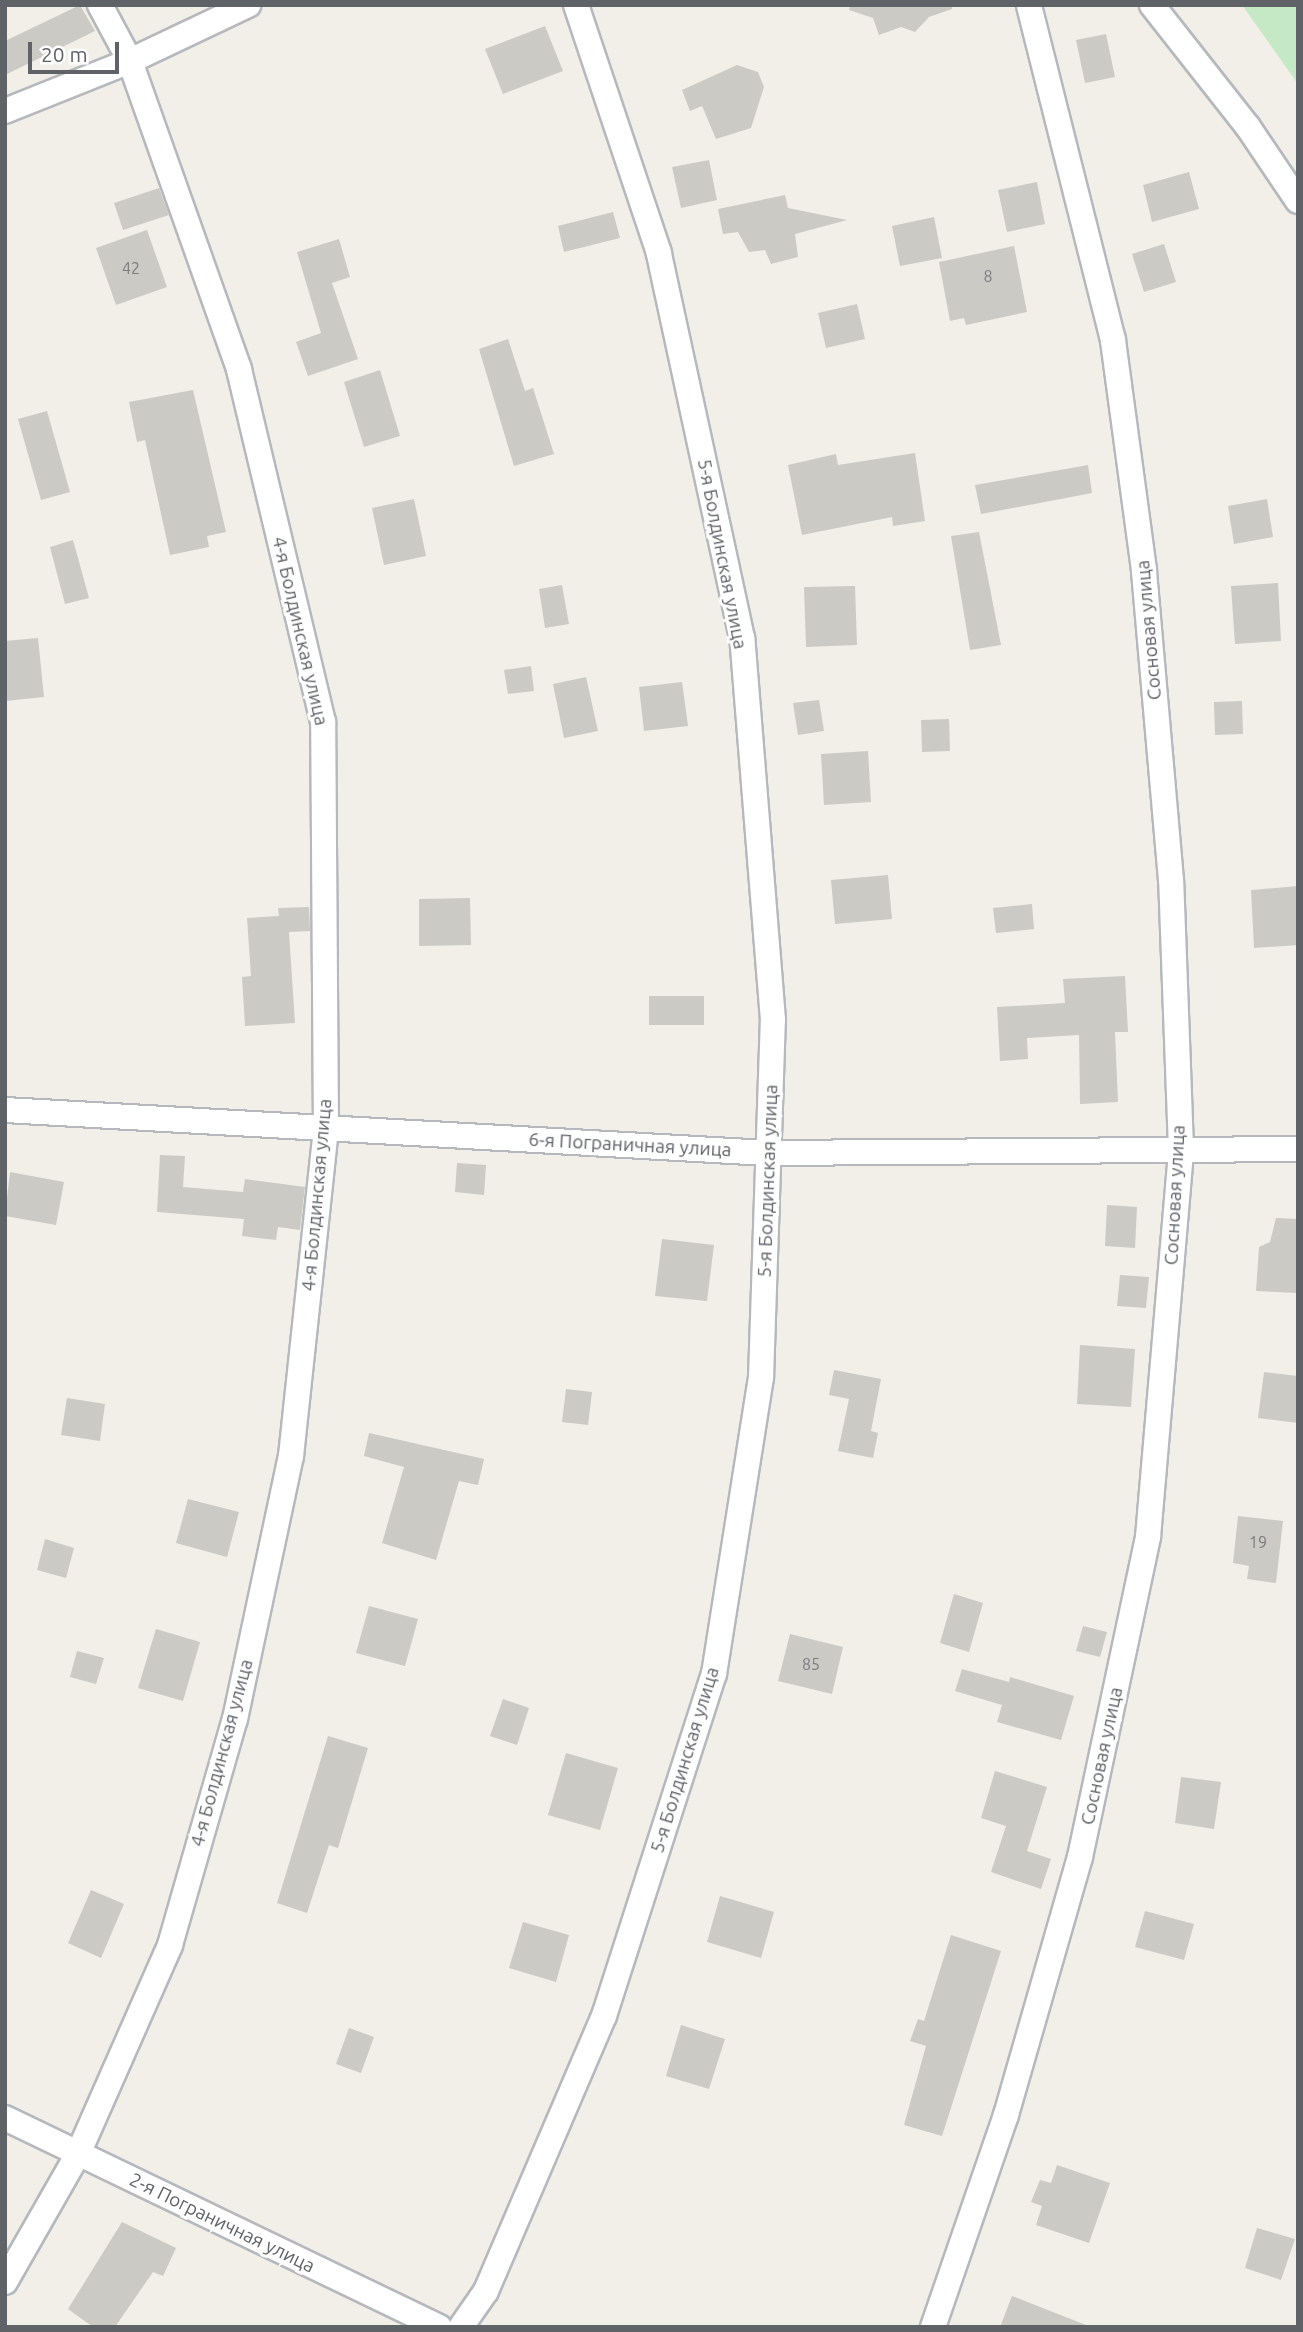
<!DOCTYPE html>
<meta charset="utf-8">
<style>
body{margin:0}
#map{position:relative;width:1303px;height:2332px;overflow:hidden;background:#f1efe8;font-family:Ubuntu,sans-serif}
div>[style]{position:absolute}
.green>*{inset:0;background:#c5e8c5}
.building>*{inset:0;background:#cccac5}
.roads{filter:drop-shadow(2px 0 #b5b8bc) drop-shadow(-2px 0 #b5b8bc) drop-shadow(0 2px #b5b8bc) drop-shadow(0 -2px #b5b8bc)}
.street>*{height:24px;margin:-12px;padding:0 12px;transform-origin:12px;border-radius:12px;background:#fff}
span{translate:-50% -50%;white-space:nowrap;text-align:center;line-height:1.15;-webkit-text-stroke:6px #fff;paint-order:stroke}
.number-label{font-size:16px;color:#7a7d7f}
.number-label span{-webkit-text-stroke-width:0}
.street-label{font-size:19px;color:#5f6368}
.frame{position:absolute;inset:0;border:7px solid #5f6368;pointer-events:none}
.scale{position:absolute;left:28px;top:42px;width:91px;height:32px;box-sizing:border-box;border:4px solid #5f6368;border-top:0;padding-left:9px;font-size:21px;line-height:24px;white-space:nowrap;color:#5f6368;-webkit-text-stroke:5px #fff;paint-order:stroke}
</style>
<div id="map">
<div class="green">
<i style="clip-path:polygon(1243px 5px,1298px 5px,1298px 84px,1242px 5px)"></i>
</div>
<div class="building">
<i style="clip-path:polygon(80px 5px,95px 31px,5px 75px,5px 41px)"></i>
<i style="clip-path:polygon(850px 5px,952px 5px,952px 9px,929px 17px,915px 32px,901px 27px,879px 35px,873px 18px,849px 10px)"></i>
<i style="clip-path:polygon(545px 26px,563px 71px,503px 94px,485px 49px)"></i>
<i style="clip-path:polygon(1106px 34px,1115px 77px,1085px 83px,1076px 40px)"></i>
<i style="clip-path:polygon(737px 65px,758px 72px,764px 87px,751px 128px,716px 139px,702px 106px,690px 111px,682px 90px)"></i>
<i style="clip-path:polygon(709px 160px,717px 200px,681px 208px,672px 167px)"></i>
<i style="clip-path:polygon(1189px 172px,1199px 209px,1152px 222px,1143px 185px)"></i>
<i style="clip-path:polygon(1037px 182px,1045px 224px,1007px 232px,998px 190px)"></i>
<i style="clip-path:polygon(159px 188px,169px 215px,123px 230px,114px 203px)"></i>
<i style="clip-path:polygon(785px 195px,788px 208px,847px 220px,795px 234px,798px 257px,771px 264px,765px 250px,749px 252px,738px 232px,723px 234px,718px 209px)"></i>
<i style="clip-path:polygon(613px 212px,620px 238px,564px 252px,558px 226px)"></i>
<i style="clip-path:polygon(934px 217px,942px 258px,900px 266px,892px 226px)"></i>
<i style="clip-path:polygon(147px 230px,167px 287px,116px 305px,96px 248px)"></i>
<i style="clip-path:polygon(339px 239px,350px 277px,332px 283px,358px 359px,308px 376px,296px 342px,321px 333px,297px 252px)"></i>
<i style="clip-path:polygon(1164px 244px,1176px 282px,1144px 292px,1132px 254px)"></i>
<i style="clip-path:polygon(1014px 246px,1027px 312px,966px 325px,964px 318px,950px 321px,939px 262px)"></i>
<i style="clip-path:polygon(857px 304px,865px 339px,826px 348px,818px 313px)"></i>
<i style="clip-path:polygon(508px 339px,525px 391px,533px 388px,554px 454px,514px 466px,479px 349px)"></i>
<i style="clip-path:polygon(380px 370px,400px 436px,364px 447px,344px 382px)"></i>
<i style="clip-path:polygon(193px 390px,226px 532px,207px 536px,209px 547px,170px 555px,145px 440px,137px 442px,129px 402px)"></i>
<i style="clip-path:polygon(47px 411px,70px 492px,41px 500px,18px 419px)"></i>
<i style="clip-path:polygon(915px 453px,925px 521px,893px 526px,892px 517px,802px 535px,788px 465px,836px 454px,838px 465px)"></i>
<i style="clip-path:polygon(1088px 465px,1092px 493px,981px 514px,975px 485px)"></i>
<i style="clip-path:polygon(414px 499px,426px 556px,384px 565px,372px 508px)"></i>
<i style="clip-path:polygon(1267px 499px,1273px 537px,1234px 544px,1228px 506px)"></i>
<i style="clip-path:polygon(979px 532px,1001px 645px,970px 650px,951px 536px)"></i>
<i style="clip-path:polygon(73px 540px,89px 598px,65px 604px,50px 547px)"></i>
<i style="clip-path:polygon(1278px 583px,1281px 641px,1235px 644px,1231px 586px)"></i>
<i style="clip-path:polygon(562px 585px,569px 624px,545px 628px,539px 589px)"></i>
<i style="clip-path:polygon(855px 586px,857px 645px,806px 647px,804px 587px)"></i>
<i style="clip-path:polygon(38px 638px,44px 697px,5px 701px,5px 641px)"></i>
<i style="clip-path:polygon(531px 666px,534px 691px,508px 694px,504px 670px)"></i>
<i style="clip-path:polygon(586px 677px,598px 731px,564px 738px,553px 684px)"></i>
<i style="clip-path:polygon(682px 682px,688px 726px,644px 731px,639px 687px)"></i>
<i style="clip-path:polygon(819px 700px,824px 731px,798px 735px,793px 703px)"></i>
<i style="clip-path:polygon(1242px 701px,1243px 734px,1215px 735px,1214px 702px)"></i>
<i style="clip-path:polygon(949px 719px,950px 751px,922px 752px,921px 720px)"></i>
<i style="clip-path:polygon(868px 751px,871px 802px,824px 805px,821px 754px)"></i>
<i style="clip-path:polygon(888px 875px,892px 919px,835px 924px,831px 880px)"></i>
<i style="clip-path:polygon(1298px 886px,1298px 945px,1254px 948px,1251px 890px)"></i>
<i style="clip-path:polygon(470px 898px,471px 945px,419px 946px,419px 899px)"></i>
<i style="clip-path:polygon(1032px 904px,1034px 929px,996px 933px,993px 908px)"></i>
<i style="clip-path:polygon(309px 907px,310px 931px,289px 932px,295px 1023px,245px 1026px,242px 977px,251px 976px,247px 918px,279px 916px,278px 908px)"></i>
<i style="clip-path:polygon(1125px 976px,1128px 1032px,1115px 1032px,1118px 1102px,1080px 1104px,1079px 1035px,1027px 1038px,1028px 1059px,1000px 1061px,997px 1007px,1065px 1003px,1063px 979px)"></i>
<i style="clip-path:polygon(649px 996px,704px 996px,704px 1025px,649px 1025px)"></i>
<i style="clip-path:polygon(160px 1155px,185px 1156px,183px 1187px,243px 1192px,245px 1179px,305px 1187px,300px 1230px,278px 1227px,276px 1240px,242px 1236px,244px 1219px,157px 1212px)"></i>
<i style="clip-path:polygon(457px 1163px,486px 1165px,484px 1195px,455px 1192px)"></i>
<i style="clip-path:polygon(10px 1172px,64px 1182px,56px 1225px,5px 1216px)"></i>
<i style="clip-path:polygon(1107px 1205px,1137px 1207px,1135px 1248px,1105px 1246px)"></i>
<i style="clip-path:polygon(1276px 1218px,1298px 1219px,1298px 1293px,1256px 1291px,1259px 1247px,1270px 1242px)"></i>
<i style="clip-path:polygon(662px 1239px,714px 1245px,707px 1301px,655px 1296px)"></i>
<i style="clip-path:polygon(1120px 1275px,1149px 1277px,1146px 1308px,1117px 1306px)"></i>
<i style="clip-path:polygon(1080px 1345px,1135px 1349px,1131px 1407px,1077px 1404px)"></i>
<i style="clip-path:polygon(834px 1370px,881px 1379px,871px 1431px,878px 1433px,873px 1458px,838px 1451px,849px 1399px,829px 1395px)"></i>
<i style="clip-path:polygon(1264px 1372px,1298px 1376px,1298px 1423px,1258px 1418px)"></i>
<i style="clip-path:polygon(566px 1389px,592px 1392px,588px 1425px,562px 1422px)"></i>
<i style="clip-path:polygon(67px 1398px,105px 1404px,100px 1441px,61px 1435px)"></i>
<i style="clip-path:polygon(369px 1433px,484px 1459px,478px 1485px,459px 1481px,436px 1560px,382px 1543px,404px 1467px,364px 1456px)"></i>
<i style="clip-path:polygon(188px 1499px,239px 1512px,227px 1557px,176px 1543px)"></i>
<i style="clip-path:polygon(1238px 1516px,1283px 1521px,1276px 1583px,1247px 1579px,1249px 1566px,1233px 1563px)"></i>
<i style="clip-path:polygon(45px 1539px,74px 1548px,66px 1578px,37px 1570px)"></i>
<i style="clip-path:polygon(954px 1594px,983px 1603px,969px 1652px,940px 1643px)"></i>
<i style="clip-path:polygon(369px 1606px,418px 1619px,405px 1666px,356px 1653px)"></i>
<i style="clip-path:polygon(1083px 1626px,1107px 1632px,1100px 1657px,1076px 1651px)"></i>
<i style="clip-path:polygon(156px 1629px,200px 1642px,183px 1701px,138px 1688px)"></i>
<i style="clip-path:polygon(790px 1634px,843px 1647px,832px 1694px,778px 1681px)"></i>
<i style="clip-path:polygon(77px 1651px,104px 1658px,96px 1684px,70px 1677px)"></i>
<i style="clip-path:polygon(962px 1669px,1009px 1682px,1010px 1677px,1074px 1696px,1061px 1740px,997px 1722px,1002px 1705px,955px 1691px)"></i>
<i style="clip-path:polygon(503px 1699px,529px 1708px,517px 1745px,490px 1736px)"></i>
<i style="clip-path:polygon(328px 1736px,368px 1748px,338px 1848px,329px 1845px,307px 1913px,277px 1903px)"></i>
<i style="clip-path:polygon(566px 1753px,618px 1768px,600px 1830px,548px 1815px)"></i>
<i style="clip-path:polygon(995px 1771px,1047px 1787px,1027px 1851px,1051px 1859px,1041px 1889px,991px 1872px,1006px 1826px,981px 1818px)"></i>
<i style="clip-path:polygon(1181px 1777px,1221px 1782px,1214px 1829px,1175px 1823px)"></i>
<i style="clip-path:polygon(91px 1890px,124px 1904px,101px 1958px,68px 1943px)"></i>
<i style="clip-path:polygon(720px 1896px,774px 1912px,761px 1958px,707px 1942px)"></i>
<i style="clip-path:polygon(1145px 1911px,1194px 1924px,1184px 1960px,1135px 1947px)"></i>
<i style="clip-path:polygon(523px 1922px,569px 1935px,556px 1982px,509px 1968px)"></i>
<i style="clip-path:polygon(951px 1935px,1001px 1951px,942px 2136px,904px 2125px,926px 2046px,910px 2041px,918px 2019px,924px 2021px)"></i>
<i style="clip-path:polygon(681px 2025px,725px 2039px,709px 2089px,666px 2076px)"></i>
<i style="clip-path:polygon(349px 2028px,374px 2037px,361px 2073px,336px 2064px)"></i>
<i style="clip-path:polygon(1057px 2165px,1110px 2183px,1089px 2243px,1036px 2225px,1042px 2206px,1031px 2202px,1040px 2180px,1051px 2183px)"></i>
<i style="clip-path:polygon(122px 2222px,176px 2248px,163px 2276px,153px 2272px,115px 2327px,93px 2327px,68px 2309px)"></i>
<i style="clip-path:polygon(1257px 2228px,1295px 2239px,1281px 2280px,1245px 2268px)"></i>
<i style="clip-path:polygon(1012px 2296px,1086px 2325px,1086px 2327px,1000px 2327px)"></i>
</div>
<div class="roads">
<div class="street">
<i style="left:1152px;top:5px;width:155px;rotate:51.8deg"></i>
<i style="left:1248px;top:127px;width:89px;rotate:56deg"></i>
<i style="left:5px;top:111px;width:135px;rotate:-21.8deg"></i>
<i style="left:130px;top:61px;width:131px;rotate:-25.4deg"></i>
<i style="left:5px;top:1110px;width:764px;rotate:3.23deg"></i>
<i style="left:768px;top:1153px;width:530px;rotate:-0.43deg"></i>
<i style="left:5px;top:2118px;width:482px;rotate:25.7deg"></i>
<i style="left:5px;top:2282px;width:147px;rotate:-60.3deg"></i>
<i style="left:78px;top:2154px;width:228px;rotate:-66.2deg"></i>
<i style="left:170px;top:1945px;width:235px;rotate:-74deg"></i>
<i style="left:235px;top:1719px;width:269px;rotate:-78deg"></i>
<i style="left:291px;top:1456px;width:329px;rotate:-83.9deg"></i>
<i style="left:326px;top:1129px;width:407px;rotate:-90.4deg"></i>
<i style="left:323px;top:722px;width:363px;rotate:-103.4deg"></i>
<i style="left:239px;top:369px;width:327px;rotate:-109.5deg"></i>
<i style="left:130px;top:61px;width:64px;rotate:-118.2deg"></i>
<i style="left:461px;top:2327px;width:44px;rotate:-55.2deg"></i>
<i style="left:486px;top:2291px;width:299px;rotate:-66.8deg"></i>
<i style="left:604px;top:2016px;width:359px;rotate:-72.2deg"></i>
<i style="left:714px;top:1674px;width:300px;rotate:-81deg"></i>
<i style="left:761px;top:1378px;width:358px;rotate:-88.1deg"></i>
<i style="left:773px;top:1020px;width:383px;rotate:-94.6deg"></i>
<i style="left:742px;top:638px;width:394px;rotate:-102.2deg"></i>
<i style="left:659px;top:253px;width:262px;rotate:-108.5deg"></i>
<i style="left:933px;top:2327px;width:224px;rotate:-71deg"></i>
<i style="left:1006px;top:2115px;width:268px;rotate:-74deg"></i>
<i style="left:1080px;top:1857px;width:327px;rotate:-78deg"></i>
<i style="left:1148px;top:1537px;width:389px;rotate:-85.1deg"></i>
<i style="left:1181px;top:1149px;width:269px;rotate:-92.1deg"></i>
<i style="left:1171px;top:880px;width:311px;rotate:-95deg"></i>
<i style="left:1144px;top:570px;width:232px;rotate:-97.7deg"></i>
<i style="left:1113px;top:340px;width:345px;rotate:-104.1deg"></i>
</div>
</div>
<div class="number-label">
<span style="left:131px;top:268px">42</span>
<span style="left:988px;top:276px">8</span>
<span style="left:1258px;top:1542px">19</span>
<span style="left:811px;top:1664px">85</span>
</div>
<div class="street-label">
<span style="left:722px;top:554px;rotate:79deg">5-я Болдинская улица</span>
<span style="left:1149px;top:630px;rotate:-95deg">Сосновая улица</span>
<span style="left:300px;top:631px;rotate:77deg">4-я Болдинская улица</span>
<span style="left:630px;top:1145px;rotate:3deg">6-я Пограничная улица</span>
<span style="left:768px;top:1181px;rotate:-88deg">5-я Болдинская улица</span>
<span style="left:317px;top:1195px;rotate:-85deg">4-я Болдинская улица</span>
<span style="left:1175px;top:1195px;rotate:-87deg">Сосновая улица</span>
<span style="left:222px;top:1753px;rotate:-75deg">4-я Болдинская улица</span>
<span style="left:1102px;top:1756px;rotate:-78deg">Сосновая улица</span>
<span style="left:685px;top:1760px;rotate:-73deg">5-я Болдинская улица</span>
<span style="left:222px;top:2223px;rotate:26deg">2-я Пограничная улица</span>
</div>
<div class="frame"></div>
<div class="scale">20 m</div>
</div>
